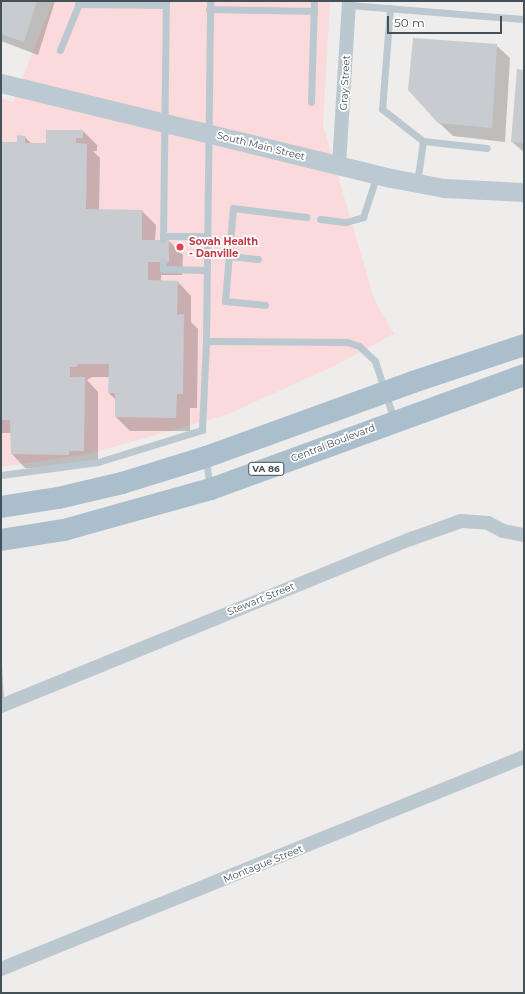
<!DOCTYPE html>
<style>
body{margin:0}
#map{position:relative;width:525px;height:994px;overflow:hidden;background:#efecec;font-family:Montserrat,sans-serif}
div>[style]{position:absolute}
.medical>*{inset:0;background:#fadada}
.shadow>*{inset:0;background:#0003}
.building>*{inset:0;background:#c8ccd1}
.lane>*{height:7px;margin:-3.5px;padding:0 3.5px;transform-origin:3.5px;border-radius:3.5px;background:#bcc8cf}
.street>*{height:14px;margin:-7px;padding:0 7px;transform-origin:7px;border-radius:7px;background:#bcc8cf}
.secondary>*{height:19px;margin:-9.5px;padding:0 9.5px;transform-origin:9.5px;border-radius:9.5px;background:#bcc9d3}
.primary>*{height:22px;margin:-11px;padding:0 11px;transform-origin:11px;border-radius:11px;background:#abbecb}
.dots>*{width:11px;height:11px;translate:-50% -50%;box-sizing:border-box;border:2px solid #fff;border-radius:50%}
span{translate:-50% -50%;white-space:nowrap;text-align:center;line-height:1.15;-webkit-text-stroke:3.5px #fff;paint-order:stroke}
.shield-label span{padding:1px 3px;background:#fff;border:1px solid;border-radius:3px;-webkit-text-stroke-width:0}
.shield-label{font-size:9px;color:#445159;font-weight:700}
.street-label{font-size:10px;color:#445159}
.health-label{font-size:10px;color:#be3a42;font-weight:700}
.left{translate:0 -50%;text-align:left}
.frame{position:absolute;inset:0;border:2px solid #445159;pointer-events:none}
.scale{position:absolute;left:387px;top:16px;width:115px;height:18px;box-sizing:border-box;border:2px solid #445159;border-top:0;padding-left:5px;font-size:12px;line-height:14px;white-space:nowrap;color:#445159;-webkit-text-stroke:3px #fff;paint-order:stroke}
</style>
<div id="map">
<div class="medical">
<i style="clip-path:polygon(53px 1px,330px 1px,323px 125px,374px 299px,394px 334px,334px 366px,226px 415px,88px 454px,1px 467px,1px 98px,13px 102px)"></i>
</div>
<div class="shadow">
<i style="clip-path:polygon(1px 1px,55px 1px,38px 55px,1px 41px)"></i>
<i style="clip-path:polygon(496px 45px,510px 58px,505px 142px,453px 136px,438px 122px)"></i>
<i style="clip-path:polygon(524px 71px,524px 152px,512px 142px)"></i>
<i style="clip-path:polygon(47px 131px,83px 131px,97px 145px,97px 151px,93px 151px,100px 158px,99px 210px,142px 211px,156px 225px,155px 241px,169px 241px,183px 255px,182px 275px,161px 275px,161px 282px,178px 282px,191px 296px,191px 322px,198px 329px,197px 408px,190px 408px,190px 431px,130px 431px,116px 417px,116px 400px,109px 393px,110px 377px,92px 377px,87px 380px,98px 392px,98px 464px,82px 464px,82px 468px,25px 468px,12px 454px,12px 433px,1px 433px,1px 472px,1px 143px,18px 143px,25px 137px,32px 144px,48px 144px)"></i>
<i style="clip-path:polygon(1px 648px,4px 700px,1px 700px)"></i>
</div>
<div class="building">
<i style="clip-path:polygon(1px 1px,37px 1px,24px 42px,1px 34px)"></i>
<i style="clip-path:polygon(413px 38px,497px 44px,492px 128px,438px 123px,408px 90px)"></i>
<i style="clip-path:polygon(517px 69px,524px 70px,524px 143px,511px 142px)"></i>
<i style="clip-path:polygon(46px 130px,83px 130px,83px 138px,76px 138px,76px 143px,87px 144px,86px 209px,142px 210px,142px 240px,169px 240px,169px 262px,148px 262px,148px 280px,178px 281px,177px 315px,184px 314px,183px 394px,177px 394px,176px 418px,115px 417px,115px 393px,108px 393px,109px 364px,78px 364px,76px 367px,70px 367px,70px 377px,85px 377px,84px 451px,69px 451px,69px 455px,11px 454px,10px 420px,1px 420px,1px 142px,17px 142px,17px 135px,25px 136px,25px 143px,46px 143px)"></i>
</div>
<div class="lane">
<i style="left:78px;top:4px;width:88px;rotate:0.7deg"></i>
<i style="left:349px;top:5px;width:176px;rotate:4.6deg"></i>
<i style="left:390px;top:8px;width:101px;rotate:94.5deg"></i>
<i style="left:382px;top:109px;width:52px;rotate:38deg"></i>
<i style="left:423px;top:141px;width:64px;rotate:6.2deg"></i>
<i style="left:209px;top:9px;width:105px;rotate:1.1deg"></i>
<i style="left:60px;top:50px;width:53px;rotate:-67.8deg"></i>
<i style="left:311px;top:102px;width:101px;rotate:-88.3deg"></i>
<i style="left:417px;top:183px;width:42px;rotate:-81.9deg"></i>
<i style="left:320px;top:219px;width:26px;rotate:7deg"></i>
<i style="left:346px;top:222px;width:18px;rotate:-16deg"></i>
<i style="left:363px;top:217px;width:44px;rotate:-71.6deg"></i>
<i style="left:163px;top:236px;width:44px"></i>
<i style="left:163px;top:240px;width:239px;rotate:-89.3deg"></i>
<i style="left:229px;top:256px;width:29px;rotate:6deg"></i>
<i style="left:163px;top:262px;width:7px;rotate:90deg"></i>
<i style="left:163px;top:269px;width:44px;rotate:1.3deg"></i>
<i style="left:265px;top:305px;width:40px;rotate:-174.3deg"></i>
<i style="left:225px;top:301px;width:93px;rotate:-85.1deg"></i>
<i style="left:233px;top:208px;width:74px;rotate:7deg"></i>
<i style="left:206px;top:341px;width:141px;rotate:0.4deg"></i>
<i style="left:347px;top:342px;width:13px;rotate:18deg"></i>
<i style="left:359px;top:346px;width:22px;rotate:43deg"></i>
<i style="left:375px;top:361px;width:62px;rotate:72.1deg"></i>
<i style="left:206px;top:460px;width:27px;rotate:82deg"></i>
<i style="left:1px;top:475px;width:98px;rotate:-7.6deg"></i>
<i style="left:98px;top:462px;width:109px;rotate:-17.1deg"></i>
<i style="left:202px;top:430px;width:89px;rotate:-87.4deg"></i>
<i style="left:206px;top:341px;width:340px;rotate:-89.3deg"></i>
</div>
<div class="street">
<i style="left:339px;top:165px;width:164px;rotate:-86.5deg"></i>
<i style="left:1px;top:706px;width:443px;rotate:-22.2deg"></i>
<i style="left:411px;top:539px;width:53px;rotate:-19.8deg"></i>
<i style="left:461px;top:521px;width:27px;rotate:4deg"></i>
<i style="left:488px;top:523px;width:17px;rotate:28deg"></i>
<i style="left:503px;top:531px;width:21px;rotate:11deg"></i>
<i style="left:1px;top:969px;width:564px;rotate:-22.07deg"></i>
</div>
<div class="secondary">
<i style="left:1px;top:83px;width:401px;rotate:13.7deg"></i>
<i style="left:391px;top:178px;width:54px;rotate:10.7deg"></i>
<i style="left:444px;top:188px;width:80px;rotate:2.9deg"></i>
</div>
<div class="primary">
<i style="left:1px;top:507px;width:58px;rotate:-9deg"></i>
<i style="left:58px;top:498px;width:66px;rotate:-13.2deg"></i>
<i style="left:122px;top:483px;width:88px;rotate:-17.2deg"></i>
<i style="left:206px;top:457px;width:220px;rotate:-19.9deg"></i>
<i style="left:413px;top:382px;width:117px;rotate:-18.4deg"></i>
<i style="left:1px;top:540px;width:64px;rotate:-9deg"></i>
<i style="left:64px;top:530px;width:153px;rotate:-15.6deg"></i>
<i style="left:211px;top:489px;width:333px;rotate:-20deg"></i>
</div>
<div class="dots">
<i style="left:180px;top:247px;background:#e0444e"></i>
</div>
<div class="shield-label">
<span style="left:266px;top:469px">VA 86</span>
</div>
<div class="street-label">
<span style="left:345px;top:83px;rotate:-87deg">Gray Street</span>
<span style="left:261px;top:146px;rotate:14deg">South Main Street</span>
<span style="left:333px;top:443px;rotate:-21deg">Central Boulevard</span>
<span style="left:261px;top:599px;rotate:-22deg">Stewart Street</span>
<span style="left:263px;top:864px;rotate:-22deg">Montague Street</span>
</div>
<div class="health-label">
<span class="left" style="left:189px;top:247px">Sovah Health<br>- Danville</span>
</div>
<div class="frame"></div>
<div class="scale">50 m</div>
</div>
